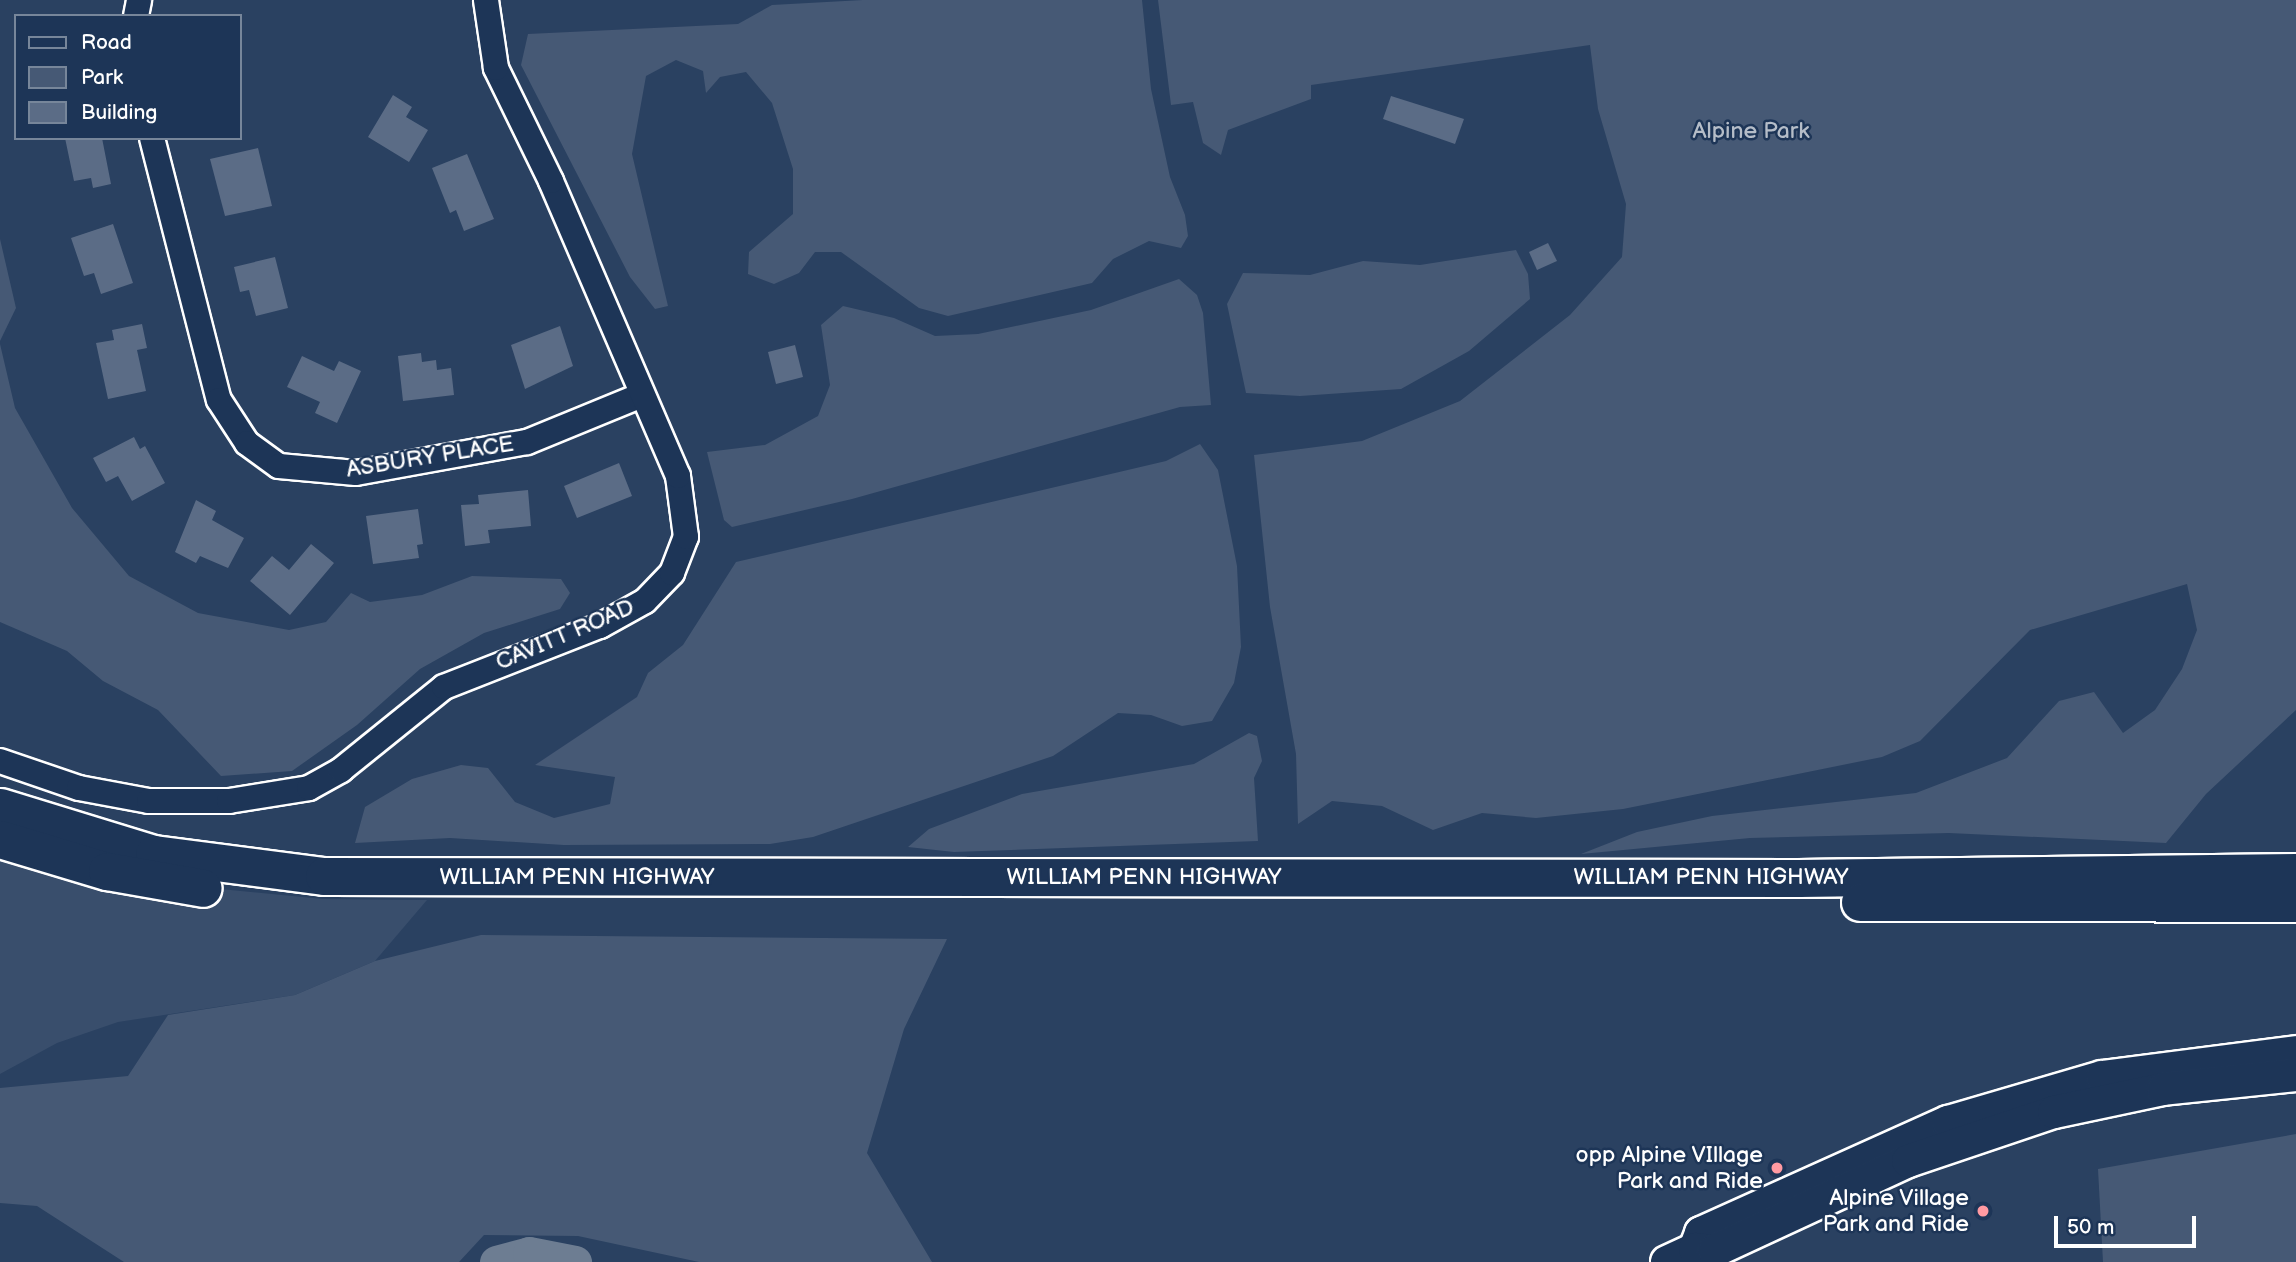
<!DOCTYPE html>
<style>
body{margin:0}
#map{position:relative;width:2296px;height:1262px;overflow:hidden;background:#2a4161;font-family:"Balsamiq Sans",sans-serif}
div>[style]{position:absolute}
.built>*{inset:0;background:#394e6c}
.green>*{inset:0;background:#465975}
.river>*{height:33px;margin:-16.5px;padding:0 16.5px;transform-origin:16.5px;border-radius:16.5px;background:#6d7d92}
.building>*{inset:0;background:#5b6c86}
.roads{filter:drop-shadow(2px 0 #fff) drop-shadow(-2px 0 #fff) drop-shadow(0 2px #fff) drop-shadow(0 -2px #fff)}
.minor>*{height:24px;margin:-12px;padding:0 12px;transform-origin:12px;border-radius:12px;background:#1d3557}
.major>*{height:32px;margin:-16px;padding:0 16px;transform-origin:16px;border-radius:16px;background:#1d3557}
.highway>*{height:37px;margin:-18.5px;padding:0 18.5px;transform-origin:18.5px;border-radius:18.5px;background:#1d3557}
.dots>*{width:19px;height:19px;translate:-50% -50%;box-sizing:border-box;border:4px solid #1d3557;border-radius:50%}
span{translate:-50% -50%;white-space:nowrap;text-align:center;line-height:1.15;-webkit-text-stroke:5px #1d3557;paint-order:stroke}
.park-label{font-size:23px;color:#b5bdc8}
.street-label{font-size:23px;color:#fff}
.poi-label{font-size:23px;color:#fff}
.right{translate:-100% -50%;text-align:right}
.legend{position:absolute;left:14px;top:14px;width:228px;height:126px;box-sizing:border-box;background:#1d3557;border:2px solid #77869a;margin:0;padding:9px 12px;list-style:none;font-size:21px;color:#fff}
.legend li{display:flex;align-items:center;gap:14px;height:35px}
.legend b{width:35px;border:2px solid #77869a}
.scale{position:absolute;left:2054px;top:1216px;width:142px;height:32px;box-sizing:border-box;border:4px solid #fff;border-top:0;padding-left:9px;font-size:21px;line-height:24px;white-space:nowrap;color:#fff;-webkit-text-stroke:5px #1d3557;paint-order:stroke}
</style>
<div id="map">
<div class="built">
<i style="clip-path:polygon(0 839px,189px 886px,323px 899px,427px 900px,375px 961px,295px 995px,118px 1022px,57px 1043px,0 1074px)"></i>
</div>
<div class="green">
<i style="clip-path:polygon(863px 0,1142px 0,1151px 89px,1170px 177px,1185px 215px,1188px 236px,1181px 248px,1149px 241px,1113px 259px,1092px 283px,948px 316px,919px 308px,841px 252px,815px 252px,799px 273px,774px 284px,748px 274px,749px 252px,793px 214px,793px 169px,772px 103px,746px 72px,720px 77px,706px 93px,703px 71px,676px 60px,646px 76px,632px 154px,668px 306px,655px 309px,630px 277px,521px 65px,528px 34px,738px 24px,772px 5px)"></i>
<i style="clip-path:polygon(1158px 0,2296px 0,2296px 710px,2206px 794px,2166px 843px,1949px 833px,1750px 838px,1581px 854px,1637px 832px,1712px 816px,1916px 793px,2007px 758px,2059px 701px,2094px 692px,2123px 733px,2155px 710px,2182px 669px,2197px 630px,2187px 584px,2030px 630px,1920px 741px,1882px 757px,1623px 809px,1536px 818px,1482px 813px,1433px 830px,1382px 806px,1332px 801px,1298px 824px,1296px 754px,1270px 607px,1254px 455px,1362px 441px,1460px 401px,1570px 315px,1622px 257px,1626px 204px,1598px 109px,1590px 45px,1311px 85px,1311px 99px,1228px 130px,1221px 155px,1203px 143px,1193px 102px,1171px 105px)"></i>
<i style="clip-path:polygon(0 239px,16px 308px,0 341px)"></i>
<i style="clip-path:polygon(1516px 250px,1528px 274px,1530px 299px,1469px 351px,1401px 389px,1300px 396px,1246px 393px,1227px 304px,1243px 273px,1310px 275px,1363px 261px,1420px 265px)"></i>
<i style="clip-path:polygon(1179px 279px,1197px 295px,1203px 313px,1211px 405px,1180px 407px,852px 499px,732px 527px,724px 520px,707px 452px,765px 445px,818px 416px,830px 385px,821px 325px,843px 306px,894px 318px,935px 336px,978px 334px,1091px 310px)"></i>
<i style="clip-path:polygon(0 344px,15px 408px,72px 508px,129px 576px,198px 613px,289px 630px,326px 622px,351px 593px,370px 602px,422px 595px,472px 576px,561px 579px,570px 593px,560px 609px,484px 633px,420px 669px,357px 725px,292px 771px,221px 776px,158px 710px,103px 681px,67px 651px,0 622px)"></i>
<i style="clip-path:polygon(1200px 444px,1218px 470px,1237px 566px,1241px 647px,1234px 683px,1212px 721px,1182px 726px,1151px 715px,1118px 713px,1053px 756px,813px 837px,770px 844px,564px 845px,450px 838px,355px 843px,365px 807px,412px 779px,461px 765px,488px 768px,515px 802px,554px 818px,610px 804px,615px 777px,535px 765px,637px 697px,648px 673px,683px 645px,736px 562px,1166px 461px)"></i>
<i style="clip-path:polygon(1249px 733px,1257px 736px,1262px 761px,1254px 778px,1258px 841px,954px 852px,908px 847px,929px 829px,1022px 794px,1194px 764px)"></i>
<i style="clip-path:polygon(481px 935px,947px 939px,904px 1029px,867px 1153px,932px 1262px,699px 1262px,578px 1236px,484px 1235px,459px 1262px,124px 1262px,37px 1206px,0 1203px,0 1088px,128px 1076px,168px 1015px,295px 995px,375px 961px)"></i>
<i style="clip-path:polygon(2296px 1134px,2296px 1262px,2103px 1262px,2098px 1169px)"></i>
</div>
<div class="river">
<i style="left:496px;top:1262px;width:34px;rotate:-15deg"></i>
<i style="left:529px;top:1253px;width:47px;rotate:11.1deg"></i>
</div>
<div class="building">
<i style="clip-path:polygon(393px 95px,412px 107px,406px 117px,428px 130px,409px 162px,368px 137px)"></i>
<i style="clip-path:polygon(1391px 96px,1464px 119px,1455px 144px,1383px 119px)"></i>
<i style="clip-path:polygon(65px 138px,102px 138px,111px 184px,93px 188px,91px 178px,74px 181px)"></i>
<i style="clip-path:polygon(258px 148px,272px 206px,225px 216px,210px 159px)"></i>
<i style="clip-path:polygon(467px 154px,494px 219px,464px 231px,456px 210px,450px 213px,432px 168px)"></i>
<i style="clip-path:polygon(113px 224px,133px 283px,101px 294px,94px 273px,84px 276px,71px 238px)"></i>
<i style="clip-path:polygon(1548px 243px,1557px 261px,1537px 270px,1529px 252px)"></i>
<i style="clip-path:polygon(275px 257px,288px 308px,256px 316px,249px 290px,240px 292px,234px 267px)"></i>
<i style="clip-path:polygon(142px 324px,147px 348px,137px 350px,146px 391px,108px 399px,96px 343px,114px 340px,112px 330px)"></i>
<i style="clip-path:polygon(560px 326px,573px 366px,525px 389px,511px 345px)"></i>
<i style="clip-path:polygon(795px 345px,803px 377px,776px 384px,768px 352px)"></i>
<i style="clip-path:polygon(421px 353px,422px 362px,436px 360px,437px 370px,451px 368px,454px 395px,403px 401px,398px 356px)"></i>
<i style="clip-path:polygon(302px 356px,334px 371px,339px 361px,361px 371px,337px 423px,315px 413px,320px 402px,287px 387px)"></i>
<i style="clip-path:polygon(134px 437px,140px 449px,145px 446px,165px 483px,132px 501px,118px 476px,106px 482px,93px 458px)"></i>
<i style="clip-path:polygon(619px 463px,632px 496px,577px 518px,564px 486px)"></i>
<i style="clip-path:polygon(528px 490px,531px 526px,488px 530px,490px 543px,465px 546px,461px 505px,479px 504px,478px 495px)"></i>
<i style="clip-path:polygon(196px 500px,216px 511px,212px 520px,244px 538px,228px 568px,200px 556px,196px 563px,175px 552px)"></i>
<i style="clip-path:polygon(418px 509px,423px 544px,417px 545px,419px 558px,373px 564px,366px 516px)"></i>
<i style="clip-path:polygon(311px 544px,334px 563px,290px 615px,250px 581px,272px 556px,289px 570px)"></i>
</div>
<div class="roads">
<div class="minor">
<i style="left:136px;top:16px;width:16px;rotate:-79deg"></i>
<i style="left:152px;top:138px;width:270px;rotate:75.7deg"></i>
<i style="left:219px;top:400px;width:51px;rotate:56.9deg"></i>
<i style="left:247px;top:443px;width:39px;rotate:36deg"></i>
<i style="left:279px;top:466px;width:77px;rotate:5.2deg"></i>
<i style="left:356px;top:473px;width:174px;rotate:-10.3deg"></i>
<i style="left:527px;top:442px;width:121px;rotate:-22.3deg"></i>
<i style="left:0;top:761px;width:83px;rotate:18.9deg"></i>
<i style="left:79px;top:788px;width:71px;rotate:10.5deg"></i>
<i style="left:149px;top:801px;width:80px"></i>
<i style="left:229px;top:801px;width:81px;rotate:-9.2deg"></i>
<i style="left:309px;top:788px;width:37px;rotate:-29deg"></i>
<i style="left:341px;top:770px;width:132px;rotate:-38.9deg"></i>
<i style="left:444px;top:687px;width:168px;rotate:-21.4deg"></i>
<i style="left:600px;top:626px;width:51px;rotate:-29.1deg"></i>
<i style="left:645px;top:601px;width:39px;rotate:-46deg"></i>
<i style="left:672px;top:573px;width:39px;rotate:-69deg"></i>
<i style="left:686px;top:537px;width:62px;rotate:-97.5deg"></i>
<i style="left:678px;top:476px;width:321px;rotate:-113.3deg"></i>
<i style="left:551px;top:181px;width:126px;rotate:-116deg"></i>
<i style="left:496px;top:68px;width:69px;rotate:-98.4deg"></i>
</div>
<div class="major">
<i style="left:1695px;top:1249px;width:17px;rotate:-69deg"></i>
<i style="left:1701px;top:1233px;width:271px;rotate:-24.2deg"></i>
<i style="left:1948px;top:1122px;width:160px;rotate:-16.3deg"></i>
<i style="left:2102px;top:1077px;width:196px;rotate:-7.3deg"></i>
<i style="left:1667px;top:1262px;width:31px;rotate:-25deg"></i>
<i style="left:1695px;top:1249px;width:19px;rotate:6deg"></i>
<i style="left:1714px;top:1251px;width:214px;rotate:-24.9deg"></i>
<i style="left:1908px;top:1161px;width:154px;rotate:-18.6deg"></i>
<i style="left:2054px;top:1112px;width:111px;rotate:-11.9deg"></i>
<i style="left:2163px;top:1089px;width:134px;rotate:-6deg"></i>
</div>
<div class="highway">
<i style="left:0;top:807px;width:161px;rotate:17deg"></i>
<i style="left:154px;top:854px;width:171px;rotate:7.4deg"></i>
<i style="left:324px;top:876px;width:1474px;rotate:0.08deg"></i>
<i style="left:1798px;top:878px;width:498px;rotate:-0.7deg"></i>
<i style="left:0;top:839px;width:112px;rotate:16.7deg"></i>
<i style="left:107px;top:871px;width:97px;rotate:10deg"></i>
<i style="left:1860px;top:902px;width:436px;rotate:0.1deg"></i>
</div>
</div>
<div class="dots">
<i style="left:1777px;top:1168px;background:#ff9aa2"></i>
<i style="left:1983px;top:1211px;background:#ff9aa2"></i>
</div>
<div class="park-label">
<span style="left:1751px;top:131px">Alpine Park</span>
</div>
<div class="street-label">
<span style="left:430px;top:457px;rotate:-9deg">ASBURY PLACE</span>
<span style="left:565px;top:635px;rotate:-23deg">CAVITT ROAD</span>
<span style="left:577px;top:877px">WILLIAM PENN HIGHWAY</span>
<span style="left:1144px;top:877px">WILLIAM PENN HIGHWAY</span>
<span style="left:1711px;top:877px">WILLIAM PENN HIGHWAY</span>
</div>
<div class="poi-label">
<span class="right" style="left:1763px;top:1168px">opp Alpine VIllage<br>Park and Ride</span>
<span class="right" style="left:1969px;top:1211px">Alpine Village<br>Park and Ride</span>
</div>
<ul class="legend">
<li><b style="height:9px;background:#1d3557"></b>Road</li>
<li><b style="height:19px;background:#465975"></b>Park</li>
<li><b style="height:19px;background:#5b6c86"></b>Building</li>
</ul>
<div class="scale">50 m</div>
</div>
